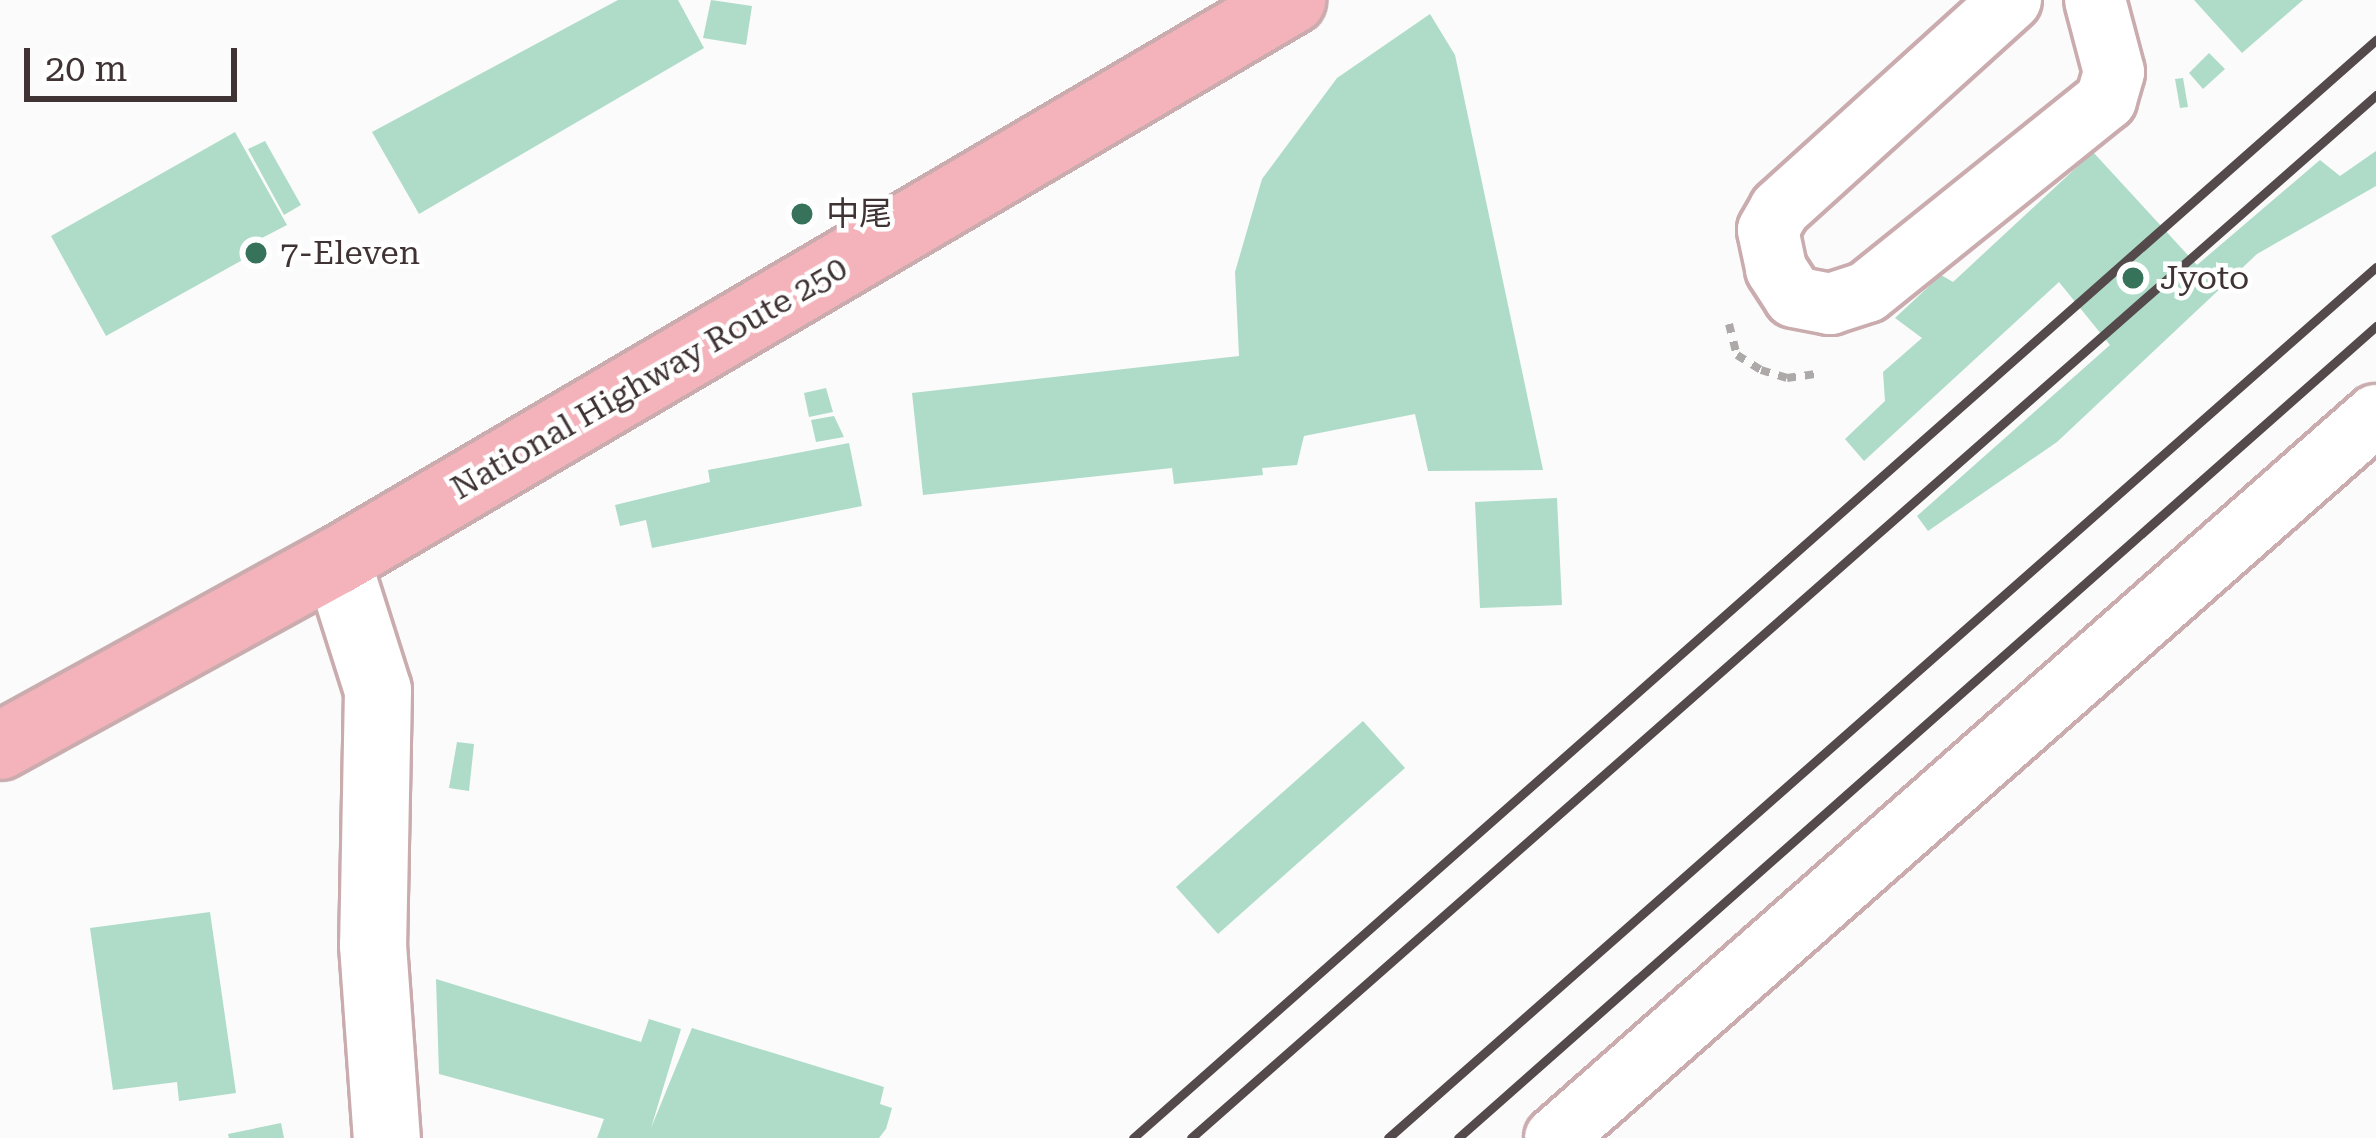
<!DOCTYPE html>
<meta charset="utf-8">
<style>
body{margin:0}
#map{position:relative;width:2376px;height:1138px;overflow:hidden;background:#fbfbfb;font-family:"Roboto Serif","Noto Sans JP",serif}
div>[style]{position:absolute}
.building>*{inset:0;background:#aedcc8}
.path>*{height:8px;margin-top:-4px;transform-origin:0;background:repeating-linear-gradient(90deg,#aea9a9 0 9px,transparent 0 18px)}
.roads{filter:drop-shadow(3px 0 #caacaf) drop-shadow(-3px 0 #caacaf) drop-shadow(0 3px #caacaf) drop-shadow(0 -3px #caacaf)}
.minor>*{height:60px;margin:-30px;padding:0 30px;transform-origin:30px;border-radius:30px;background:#fff}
.tertiary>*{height:66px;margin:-33px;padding:0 33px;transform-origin:33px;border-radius:33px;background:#fff}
.trunk>*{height:66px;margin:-33px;padding:0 33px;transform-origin:33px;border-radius:33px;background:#f4b3ba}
.rail>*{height:9px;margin:-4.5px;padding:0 4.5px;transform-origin:4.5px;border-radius:4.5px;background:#554a4b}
.dots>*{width:33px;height:33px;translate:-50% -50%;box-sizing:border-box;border:6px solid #fff;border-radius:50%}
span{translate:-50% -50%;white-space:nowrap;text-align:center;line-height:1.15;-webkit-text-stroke:9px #fff;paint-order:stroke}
.poi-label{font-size:33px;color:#3f3334}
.left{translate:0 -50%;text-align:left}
.street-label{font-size:33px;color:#3f3334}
.scale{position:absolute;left:24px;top:48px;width:213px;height:54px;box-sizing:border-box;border:6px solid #3f3334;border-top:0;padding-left:15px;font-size:36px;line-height:42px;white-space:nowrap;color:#3f3334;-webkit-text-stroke:9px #fff;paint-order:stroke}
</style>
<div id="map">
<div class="building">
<i style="clip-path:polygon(618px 0,678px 0,704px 48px,419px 214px,372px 132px)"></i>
<i style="clip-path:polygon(711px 0,752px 6px,746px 45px,703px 38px)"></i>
<i style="clip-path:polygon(2194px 0,2303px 0,2242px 53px)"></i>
<i style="clip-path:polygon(1430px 14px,1455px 55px,1543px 470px,1428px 471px,1415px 414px,1304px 436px,1297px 465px,1262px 468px,1263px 475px,1174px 484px,1172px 468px,923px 495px,912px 393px,1239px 356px,1235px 272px,1262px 179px,1337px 78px)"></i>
<i style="clip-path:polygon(2209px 53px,2225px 69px,2203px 89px,2189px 73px)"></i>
<i style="clip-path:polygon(2183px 78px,2188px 107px,2180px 108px,2175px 79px)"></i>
<i style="clip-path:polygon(235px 132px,287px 225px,260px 239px,264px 248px,106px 336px,51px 236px)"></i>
<i style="clip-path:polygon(265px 141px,301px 205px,284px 215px,248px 149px)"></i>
<i style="clip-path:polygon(2376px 151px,2376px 186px,2257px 254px,2057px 442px,1928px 531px,1917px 516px,2110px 345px,2059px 282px,1864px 461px,1845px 439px,1885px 401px,1883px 372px,1922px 338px,1895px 318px,1941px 275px,1953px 282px,2093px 152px,2197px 265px,2320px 160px,2340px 176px)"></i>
<i style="clip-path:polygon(826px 388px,833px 412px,809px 417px,804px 393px)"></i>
<i style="clip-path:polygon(834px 416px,844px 437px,816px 442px,811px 420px)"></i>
<i style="clip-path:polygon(849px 443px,862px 506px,652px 548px,646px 520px,620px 526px,615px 505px,710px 482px,708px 470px)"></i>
<i style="clip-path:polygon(1557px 498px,1562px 605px,1480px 608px,1475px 502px)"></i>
<i style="clip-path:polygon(1363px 721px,1405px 768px,1218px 934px,1176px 887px)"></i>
<i style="clip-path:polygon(457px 742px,474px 744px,469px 791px,449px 788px)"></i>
<i style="clip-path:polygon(210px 912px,236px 1093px,179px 1101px,177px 1082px,113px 1090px,90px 928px)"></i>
<i style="clip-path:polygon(436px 979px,641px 1042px,649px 1019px,681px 1029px,651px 1128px,692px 1028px,884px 1087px,880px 1104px,892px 1108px,886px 1129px,879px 1138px,597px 1138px,604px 1119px,439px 1074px)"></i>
<i style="clip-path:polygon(281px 1123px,284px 1138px,229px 1138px,228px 1134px)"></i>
</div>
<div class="path">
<i style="left:1729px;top:324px;width:32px;rotate:76deg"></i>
<i style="left:1737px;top:355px;width:28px;rotate:32deg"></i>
<i style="left:1761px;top:370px;width:27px;rotate:17deg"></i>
<i style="left:1787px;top:378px;width:35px;rotate:-8deg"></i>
</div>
<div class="roads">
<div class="minor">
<i style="left:2011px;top:0;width:312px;rotate:137.9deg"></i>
<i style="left:1780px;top:209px;width:24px;rotate:120deg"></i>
<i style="left:1768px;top:230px;width:40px;rotate:78deg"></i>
<i style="left:1776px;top:269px;width:33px;rotate:57deg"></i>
<i style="left:1794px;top:297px;width:37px;rotate:11deg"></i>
<i style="left:1830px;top:304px;width:39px;rotate:-18deg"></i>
<i style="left:1867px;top:292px;width:307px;rotate:-38.8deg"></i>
<i style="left:2106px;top:100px;width:29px;rotate:-74deg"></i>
<i style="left:2114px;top:72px;width:74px;rotate:-104.8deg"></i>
<i style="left:1555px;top:1138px;width:1094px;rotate:-41.37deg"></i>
</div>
<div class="tertiary">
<i style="left:337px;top:561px;width:135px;rotate:72.4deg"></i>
<i style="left:378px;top:690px;width:255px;rotate:91.1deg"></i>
<i style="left:373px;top:945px;width:194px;rotate:85.9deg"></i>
</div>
<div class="trunk">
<i style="left:0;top:746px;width:384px;rotate:-28.8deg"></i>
<i style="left:337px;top:561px;width:1108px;rotate:-30.43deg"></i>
</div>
</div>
<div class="rail">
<i style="left:1133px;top:1138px;width:1659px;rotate:-41.46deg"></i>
<i style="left:1191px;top:1138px;width:1579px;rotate:-41.35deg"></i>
<i style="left:1388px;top:1138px;width:1317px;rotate:-41.4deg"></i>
<i style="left:1458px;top:1138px;width:1226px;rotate:-41.49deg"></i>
</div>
<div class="dots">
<i style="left:802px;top:214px;background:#37725b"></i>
<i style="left:256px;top:253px;background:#37725b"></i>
<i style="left:2133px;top:278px;background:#37725b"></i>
</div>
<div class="poi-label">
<span class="left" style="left:826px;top:214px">中尾</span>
<span class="left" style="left:280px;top:253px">7-Eleven</span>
<span class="left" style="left:2160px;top:278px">Jyoto</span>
</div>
<div class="street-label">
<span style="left:649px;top:378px;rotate:-30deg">National Highway Route 250</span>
</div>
<div class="scale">20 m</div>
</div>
